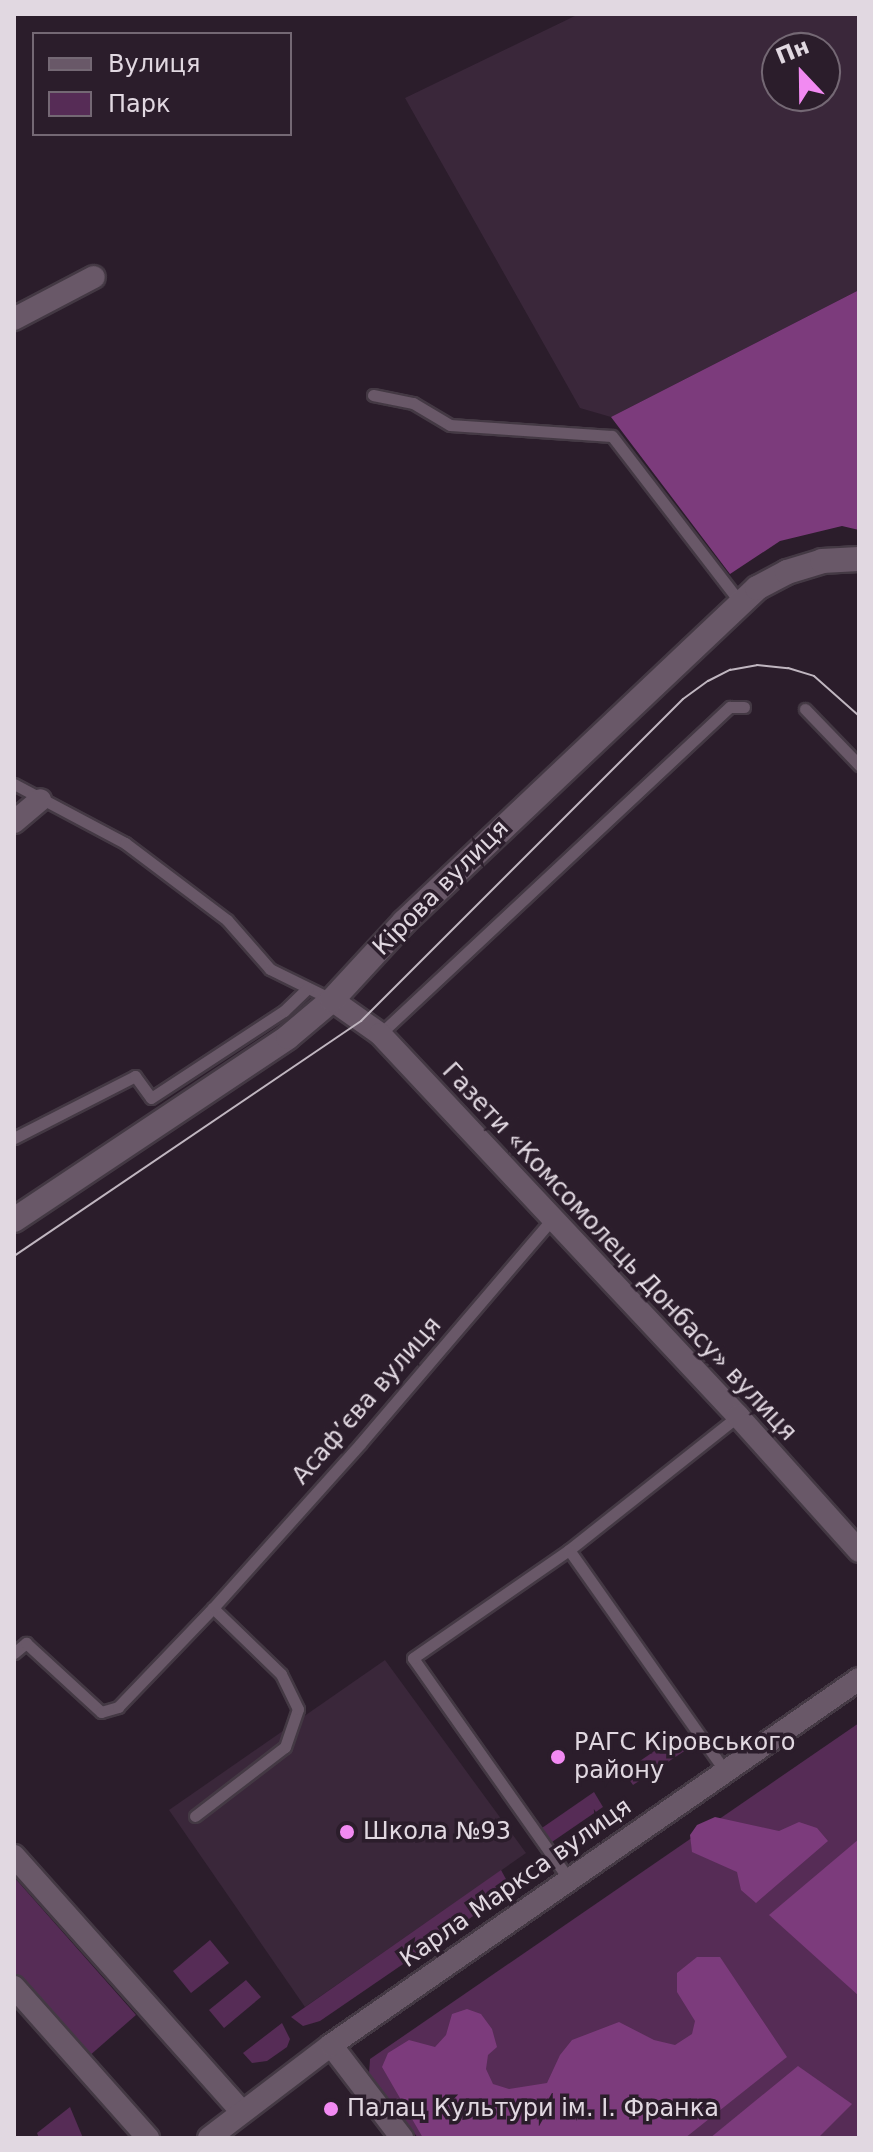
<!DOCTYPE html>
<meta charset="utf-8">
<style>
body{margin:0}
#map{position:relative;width:873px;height:2152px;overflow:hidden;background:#2b1d2b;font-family:"DejaVu Sans",sans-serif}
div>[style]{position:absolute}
.built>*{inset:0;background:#3a273a}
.green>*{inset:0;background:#562c56}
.forest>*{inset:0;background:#7c3b7c}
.roads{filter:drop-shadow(2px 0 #443944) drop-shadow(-2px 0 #443944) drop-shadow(0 2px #443944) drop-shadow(0 -2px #443944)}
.lane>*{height:11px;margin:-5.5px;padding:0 5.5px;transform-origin:5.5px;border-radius:5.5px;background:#695868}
.street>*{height:22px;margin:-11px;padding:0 11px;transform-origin:11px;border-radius:11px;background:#695868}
.secondary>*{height:24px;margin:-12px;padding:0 12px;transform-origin:12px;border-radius:12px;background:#695868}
.tram>*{height:2px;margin:-1px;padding:0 1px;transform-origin:1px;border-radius:1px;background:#c0b6c0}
.dots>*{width:22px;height:22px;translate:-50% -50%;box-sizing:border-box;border:4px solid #2b1d2b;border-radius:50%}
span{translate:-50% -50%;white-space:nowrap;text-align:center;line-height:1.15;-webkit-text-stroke:7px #2b1d2b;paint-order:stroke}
.street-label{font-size:24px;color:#e1d8e1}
.poi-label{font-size:24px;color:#e1d8e1}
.left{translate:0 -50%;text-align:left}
.frame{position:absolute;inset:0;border:16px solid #e1d8e1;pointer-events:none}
.legend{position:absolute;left:32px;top:32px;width:260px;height:104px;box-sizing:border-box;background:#2b1d2b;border:2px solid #746874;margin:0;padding:10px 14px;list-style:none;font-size:24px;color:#e1d8e1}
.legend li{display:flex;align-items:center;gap:16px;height:40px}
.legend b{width:40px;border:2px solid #746874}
.north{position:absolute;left:761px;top:32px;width:80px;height:80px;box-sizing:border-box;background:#2b1d2b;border:2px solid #746874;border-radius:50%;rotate:338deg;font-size:22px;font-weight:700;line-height:32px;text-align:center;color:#e1d8e1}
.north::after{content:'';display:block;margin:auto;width:28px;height:36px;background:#f28af2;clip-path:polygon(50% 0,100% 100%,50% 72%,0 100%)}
</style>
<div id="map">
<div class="built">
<i style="clip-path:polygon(evenodd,579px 14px,859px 14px,859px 290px,611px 417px,580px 408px,405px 98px,579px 14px,777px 48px,825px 48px,825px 96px,777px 96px,777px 48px)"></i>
<i style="clip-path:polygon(385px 1660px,526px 1853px,305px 2007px,169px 1810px)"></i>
</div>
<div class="green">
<i style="clip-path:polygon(859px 1723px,859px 2138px,418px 2138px,369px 2074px,370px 2059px)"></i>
<i style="clip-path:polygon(679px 1734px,689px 1748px,633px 1785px,624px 1772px)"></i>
<i style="clip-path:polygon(594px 1792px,603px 1807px,549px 1844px,539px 1830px)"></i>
<i style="clip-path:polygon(501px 1870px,507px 1881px,501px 1897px,320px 2021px,303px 2026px,291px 2017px)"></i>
<i style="clip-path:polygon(14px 1877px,136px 2015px,88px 2057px,14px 1974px)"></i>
<i style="clip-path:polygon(210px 1940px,229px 1963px,191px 1993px,173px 1971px)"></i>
<i style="clip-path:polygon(246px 1980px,261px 1997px,224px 2028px,209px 2010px)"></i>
<i style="clip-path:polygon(282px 2023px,290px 2039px,287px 2047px,267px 2061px,252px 2063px,243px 2053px)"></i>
<i style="clip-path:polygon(70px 2107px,83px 2138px,39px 2138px,37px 2133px)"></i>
</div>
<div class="forest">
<i style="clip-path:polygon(859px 290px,859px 530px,842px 526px,780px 541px,730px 574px,611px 417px)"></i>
<i style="clip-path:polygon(715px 1817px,779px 1831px,799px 1822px,817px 1828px,828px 1841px,756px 1903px,741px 1890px,737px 1872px,692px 1852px,690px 1835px,697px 1825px)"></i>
<i style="clip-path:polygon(859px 1839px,859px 1996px,769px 1915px)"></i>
<i style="clip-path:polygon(697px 1957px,720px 1957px,787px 2057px,685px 2138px,423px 2138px,382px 2067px,388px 2053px,409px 2040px,435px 2047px,446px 2035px,452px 2014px,467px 2009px,481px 2014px,492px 2029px,497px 2047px,488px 2055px,486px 2069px,493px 2084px,509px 2089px,547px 2083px,560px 2055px,572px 2040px,619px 2022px,654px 2040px,675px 2045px,692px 2034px,695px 2021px,677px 1992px,677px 1973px)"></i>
<i style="clip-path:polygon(798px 2066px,852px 2104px,818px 2138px,710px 2138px)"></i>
</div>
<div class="roads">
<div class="lane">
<i style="left:373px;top:395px;width:41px;rotate:11.3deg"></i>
<i style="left:413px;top:403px;width:43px;rotate:30.7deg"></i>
<i style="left:450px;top:425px;width:162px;rotate:3.9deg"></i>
<i style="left:612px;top:436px;width:210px;rotate:52.4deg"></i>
<i style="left:805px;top:709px;width:78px;rotate:46deg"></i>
<i style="left:14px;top:784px;width:126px;rotate:28deg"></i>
<i style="left:125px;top:843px;width:128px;rotate:37deg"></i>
<i style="left:227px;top:920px;width:65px;rotate:48.7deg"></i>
<i style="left:270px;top:969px;width:68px;rotate:26.2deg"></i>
<i style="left:380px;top:1034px;width:479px;rotate:-43.1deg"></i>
<i style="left:730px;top:707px;width:14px"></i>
<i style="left:14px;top:1138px;width:136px;rotate:-27.1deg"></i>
<i style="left:135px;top:1076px;width:27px;rotate:54deg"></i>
<i style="left:151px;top:1098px;width:159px;rotate:-33.2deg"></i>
<i style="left:284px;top:1011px;width:33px;rotate:-44deg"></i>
<i style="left:569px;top:1550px;width:216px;rotate:-38.4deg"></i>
<i style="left:14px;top:1653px;width:16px;rotate:-40deg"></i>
<i style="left:26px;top:1643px;width:102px;rotate:42.6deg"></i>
<i style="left:101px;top:1712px;width:18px;rotate:-16deg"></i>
<i style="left:118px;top:1707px;width:137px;rotate:-46.2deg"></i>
<i style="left:195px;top:1816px;width:113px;rotate:-37.5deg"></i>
<i style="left:285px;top:1747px;width:40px;rotate:-71.1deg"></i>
<i style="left:298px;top:1709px;width:39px;rotate:-116deg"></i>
<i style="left:281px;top:1674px;width:95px;rotate:-135.9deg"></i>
<i style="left:213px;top:1608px;width:220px;rotate:-48.1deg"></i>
<i style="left:360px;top:1444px;width:294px;rotate:-49.5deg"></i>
<i style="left:568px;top:1878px;width:269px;rotate:-125.2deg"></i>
<i style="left:413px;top:1658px;width:190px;rotate:-34.7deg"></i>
<i style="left:569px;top:1550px;width:271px;rotate:54.8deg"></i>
</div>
<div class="street">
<i style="left:14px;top:319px;width:90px;rotate:-27.7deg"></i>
<i style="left:14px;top:822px;width:34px;rotate:-40deg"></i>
<i style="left:332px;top:1000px;width:59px;rotate:35.3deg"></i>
<i style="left:380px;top:1034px;width:524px;rotate:46.86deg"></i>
<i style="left:738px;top:1416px;width:181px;rotate:48.1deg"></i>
<i style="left:14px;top:1856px;width:343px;rotate:48.3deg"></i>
<i style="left:14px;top:1987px;width:202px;rotate:48.4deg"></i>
<i style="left:331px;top:2045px;width:117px;rotate:52.6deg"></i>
<i style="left:209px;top:2138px;width:153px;rotate:-37.3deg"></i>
<i style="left:331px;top:2045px;width:642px;rotate:-34.73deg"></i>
</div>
<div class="secondary">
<i style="left:14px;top:1220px;width:329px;rotate:-33.7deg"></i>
<i style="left:288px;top:1037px;width:57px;rotate:-40.1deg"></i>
<i style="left:332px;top:1000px;width:106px;rotate:-47.3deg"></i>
<i style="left:404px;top:922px;width:486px;rotate:-43.4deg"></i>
<i style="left:757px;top:588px;width:34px;rotate:-28deg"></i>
<i style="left:787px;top:572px;width:37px;rotate:-17deg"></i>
<i style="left:822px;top:561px;width:37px;rotate:-3deg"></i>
</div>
</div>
<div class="tram">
<i style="left:14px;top:1256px;width:419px;rotate:-34.1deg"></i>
<i style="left:361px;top:1021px;width:455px;rotate:-45deg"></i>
<i style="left:683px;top:699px;width:31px;rotate:-36deg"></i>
<i style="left:708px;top:681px;width:25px;rotate:-27deg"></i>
<i style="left:730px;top:670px;width:27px;rotate:-10deg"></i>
<i style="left:757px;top:665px;width:31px;rotate:6deg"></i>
<i style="left:788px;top:668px;width:27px;rotate:17deg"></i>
<i style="left:814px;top:676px;width:60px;rotate:41.6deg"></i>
</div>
<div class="dots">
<i style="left:558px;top:1757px;background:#f28af2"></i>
<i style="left:347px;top:1832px;background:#f28af2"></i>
<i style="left:331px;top:2109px;background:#f28af2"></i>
</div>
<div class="street-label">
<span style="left:441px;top:888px;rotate:-45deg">Кірова вулиця</span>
<span style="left:619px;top:1252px;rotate:47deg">Газети «Комсомолець Донбасу» вулиця</span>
<span style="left:367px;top:1401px;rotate:-49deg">Асаф’єва вулиця</span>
<span style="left:516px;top:1883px;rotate:-35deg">Карла Маркса вулиця</span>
</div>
<div class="poi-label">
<span class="left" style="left:574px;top:1757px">РАГС Кіровського<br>району</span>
<span class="left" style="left:363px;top:1832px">Школа №93</span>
<span class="left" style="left:347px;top:2109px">Палац Культури ім. І. Франка</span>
</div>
<div class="frame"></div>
<ul class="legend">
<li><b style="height:10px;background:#695868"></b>Вулиця</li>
<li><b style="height:22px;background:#562c56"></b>Парк</li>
</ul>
<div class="north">Пн</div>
</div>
